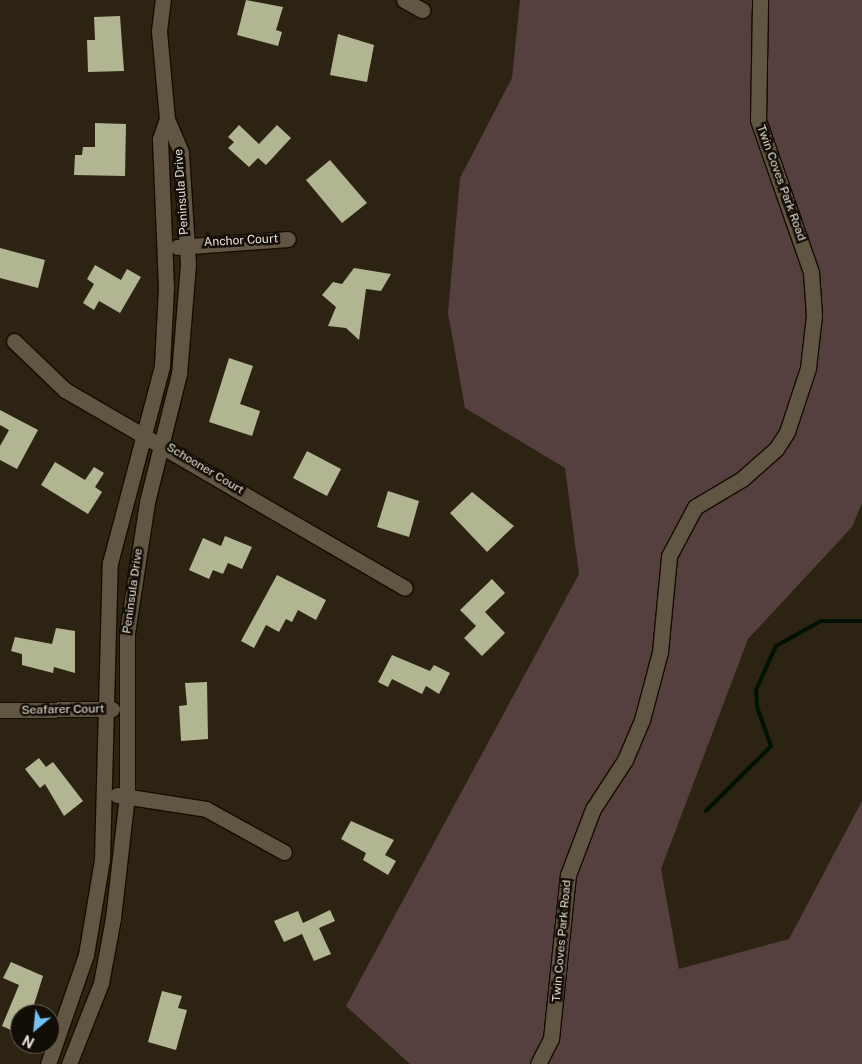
<!DOCTYPE html>
<style>
body{margin:0}
#map{position:relative;width:862px;height:1064px;overflow:hidden;background:#2d2312;font-family:"Public Sans",sans-serif}
div>[style]{position:absolute}
.green>*{inset:0;background:#563f3f}
.stream>*{height:4px;margin:-2px;padding:0 2px;transform-origin:2px;border-radius:2px;background:#011202}
.building>*{inset:0;background:#b1b592}
.roads{filter:drop-shadow(1px 0 #150c00) drop-shadow(-1px 0 #150c00) drop-shadow(0 1px #150c00) drop-shadow(0 -1px #150c00)}
.minor>*{height:15px;margin:-7.5px;padding:0 7.5px;transform-origin:7.5px;border-radius:7.5px;background:#615643}
span{translate:-50% -50%;white-space:nowrap;text-align:center;line-height:1.15;-webkit-text-stroke:5px #120d06;paint-order:stroke}
.street-label{font-size:12px;color:#e9e2d7}
.north{position:absolute;left:10px;top:1004px;width:50px;height:50px;box-sizing:border-box;background:#120d06;border:1px solid #68625a;border-radius:50%;rotate:208deg;font-size:14px;font-weight:700;line-height:20px;text-align:center;color:#e9e2d7}
.north::after{content:'';display:block;margin:auto;width:18px;height:22px;background:#73c1f5;clip-path:polygon(50% 0,100% 100%,50% 72%,0 100%)}
</style>
<div id="map">
<div class="green">
<i style="clip-path:polygon(520px 0,862px 0,862px 503px,852px 527px,748px 639px,661px 869px,679px 969px,789px 939px,862px 801px,862px 1064px,410px 1064px,346px 1006px,579px 574px,565px 468px,465px 408px,448px 313px,460px 178px,512px 78px)"></i>
</div>
<div class="stream">
<i style="left:706px;top:811px;width:92px;rotate:-45deg"></i>
<i style="left:771px;top:746px;width:41px;rotate:-109.7deg"></i>
<i style="left:757px;top:707px;width:17px;rotate:-93deg"></i>
<i style="left:756px;top:690px;width:48px;rotate:-65.6deg"></i>
<i style="left:776px;top:646px;width:51px;rotate:-29.1deg"></i>
<i style="left:821px;top:621px;width:41px"></i>
</div>
<div class="building">
<i style="clip-path:polygon(246px 0,283px 7px,276px 30px,282px 32px,278px 46px,237px 35px)"></i>
<i style="clip-path:polygon(120px 16px,124px 71px,88px 72px,87px 40px,95px 40px,94px 17px)"></i>
<i style="clip-path:polygon(338px 34px,374px 45px,367px 82px,330px 75px)"></i>
<i style="clip-path:polygon(95px 123px,126px 124px,125px 176px,74px 175px,75px 155px,82px 155px,83px 147px,95px 147px)"></i>
<i style="clip-path:polygon(239px 125px,259px 144px,277px 125px,291px 138px,266px 165px,258px 158px,249px 167px,228px 148px,234px 142px,228px 137px)"></i>
<i style="clip-path:polygon(330px 160px,367px 203px,342px 223px,306px 180px)"></i>
<i style="clip-path:polygon(0 248px,45px 260px,38px 288px,0 278px)"></i>
<i style="clip-path:polygon(95px 265px,121px 280px,127px 269px,141px 277px,120px 313px,99px 301px,94px 310px,83px 303px,94px 284px,87px 279px)"></i>
<i style="clip-path:polygon(354px 268px,391px 274px,381px 291px,366px 289px,359px 340px,346px 328px,328px 326px,336px 307px,322px 295px,333px 282px,342px 284px)"></i>
<i style="clip-path:polygon(229px 358px,253px 366px,240px 404px,260px 411px,252px 436px,209px 422px)"></i>
<i style="clip-path:polygon(0 410px,38px 430px,17px 469px,0 460px,0 446px,9px 430px,0 425px)"></i>
<i style="clip-path:polygon(307px 451px,341px 469px,327px 496px,293px 478px)"></i>
<i style="clip-path:polygon(55px 462px,85px 480px,94px 467px,104px 473px,95px 487px,102px 492px,88px 514px,41px 485px)"></i>
<i style="clip-path:polygon(388px 491px,419px 501px,409px 537px,377px 527px)"></i>
<i style="clip-path:polygon(472px 492px,514px 526px,487px 552px,450px 513px)"></i>
<i style="clip-path:polygon(225px 536px,252px 547px,242px 569px,228px 563px,223px 574px,213px 570px,209px 579px,189px 570px,203px 538px,221px 546px)"></i>
<i style="clip-path:polygon(277px 575px,326px 600px,316px 620px,298px 610px,292px 622px,286px 619px,279px 632px,266px 625px,254px 648px,241px 641px)"></i>
<i style="clip-path:polygon(492px 579px,505px 593px,485px 612px,505px 633px,482px 656px,464px 638px,476px 626px,460px 610px)"></i>
<i style="clip-path:polygon(56px 628px,75px 631px,75px 673px,54px 667px,53px 673px,22px 665px,22px 654px,11px 651px,15px 637px,52px 644px)"></i>
<i style="clip-path:polygon(392px 655px,430px 671px,434px 665px,450px 673px,439px 694px,426px 686px,422px 694px,392px 679px,388px 687px,378px 682px)"></i>
<i style="clip-path:polygon(207px 682px,208px 739px,181px 741px,179px 706px,187px 705px,185px 683px)"></i>
<i style="clip-path:polygon(39px 758px,46px 767px,53px 762px,83px 801px,64px 816px,45px 784px,40px 788px,25px 769px)"></i>
<i style="clip-path:polygon(351px 821px,394px 840px,385px 855px,396px 861px,388px 875px,363px 860px,366px 853px,341px 839px)"></i>
<i style="clip-path:polygon(330px 910px,335px 921px,319px 928px,331px 954px,314px 961px,302px 934px,284px 942px,274px 921px,298px 911px,303px 923px)"></i>
<i style="clip-path:polygon(11px 962px,43px 976px,31px 1014px,20px 1014px,20px 1034px,2px 1026px,19px 985px,3px 978px)"></i>
<i style="clip-path:polygon(162px 991px,182px 996px,178px 1008px,187px 1010px,176px 1050px,148px 1042px)"></i>
</div>
<div class="roads">
<div class="minor">
<i style="left:404px;top:0;width:21px;rotate:29deg"></i>
<i style="left:177px;top:247px;width:111px;rotate:-4.1deg"></i>
<i style="left:14px;top:341px;width:71px;rotate:43.9deg"></i>
<i style="left:65px;top:390px;width:393px;rotate:30.2deg"></i>
<i style="left:0;top:710px;width:112px;rotate:-0.5deg"></i>
<i style="left:117px;top:795px;width:90px;rotate:8.9deg"></i>
<i style="left:206px;top:809px;width:89px;rotate:28.9deg"></i>
<i style="left:48px;top:1064px;width:115px;rotate:-70.8deg"></i>
<i style="left:86px;top:955px;width:97px;rotate:-80.5deg"></i>
<i style="left:102px;top:859px;width:296px;rotate:-88.5deg"></i>
<i style="left:110px;top:563px;width:204px;rotate:-75.2deg"></i>
<i style="left:162px;top:366px;width:78px;rotate:-87.1deg"></i>
<i style="left:166px;top:288px;width:149px;rotate:-92.3deg"></i>
<i style="left:160px;top:139px;width:21px;rotate:-71deg"></i>
<i style="left:167px;top:119px;width:88px;rotate:-95.2deg"></i>
<i style="left:159px;top:31px;width:31px;rotate:-83deg"></i>
<i style="left:69px;top:1064px;width:87px;rotate:-68.4deg"></i>
<i style="left:101px;top:983px;width:66px;rotate:-79.5deg"></i>
<i style="left:113px;top:918px;width:123px;rotate:-83.5deg"></i>
<i style="left:127px;top:796px;width:163px;rotate:-90deg"></i>
<i style="left:127px;top:633px;width:133px;rotate:-81.3deg"></i>
<i style="left:147px;top:502px;width:132px;rotate:-76deg"></i>
<i style="left:179px;top:374px;width:110px;rotate:-85.3deg"></i>
<i style="left:188px;top:264px;width:112px;rotate:-93.6deg"></i>
<i style="left:181px;top:152px;width:36px;rotate:-113deg"></i>
<i style="left:538px;top:1064px;width:28px;rotate:-63deg"></i>
<i style="left:551px;top:1039px;width:165px;rotate:-84.1deg"></i>
<i style="left:568px;top:875px;width:71px;rotate:-69.3deg"></i>
<i style="left:593px;top:809px;width:59px;rotate:-56.9deg"></i>
<i style="left:625px;top:760px;width:43px;rotate:-67deg"></i>
<i style="left:642px;top:720px;width:70px;rotate:-75.2deg"></i>
<i style="left:660px;top:652px;width:96px;rotate:-84.6deg"></i>
<i style="left:669px;top:556px;width:55px;rotate:-62deg"></i>
<i style="left:695px;top:507px;width:55px;rotate:-30.8deg"></i>
<i style="left:742px;top:479px;width:45px;rotate:-41.4deg"></i>
<i style="left:776px;top:449px;width:20px;rotate:-57deg"></i>
<i style="left:787px;top:432px;width:67px;rotate:-71.8deg"></i>
<i style="left:808px;top:368px;width:53px;rotate:-83.5deg"></i>
<i style="left:814px;top:315px;width:43px;rotate:-94deg"></i>
<i style="left:811px;top:272px;width:161px;rotate:-109.2deg"></i>
<i style="left:758px;top:120px;width:120px;rotate:-89deg"></i>
</div>
</div>
<div class="street-label">
<span style="left:781px;top:183px;rotate:70deg">Twin Coves Park Road</span>
<span style="left:182px;top:192px;rotate:-94deg">Peninsula Drive</span>
<span style="left:241px;top:241px;rotate:-3deg">Anchor Court</span>
<span style="left:205px;top:469px;rotate:31deg">Schooner Court</span>
<span style="left:133px;top:591px;rotate:-82deg">Peninsula Drive</span>
<span style="left:63px;top:710px;rotate:-1deg">Seafarer Court</span>
<span style="left:562px;top:941px;rotate:-85deg">Twin Coves Park Road</span>
</div>
<div class="north">N</div>
</div>
